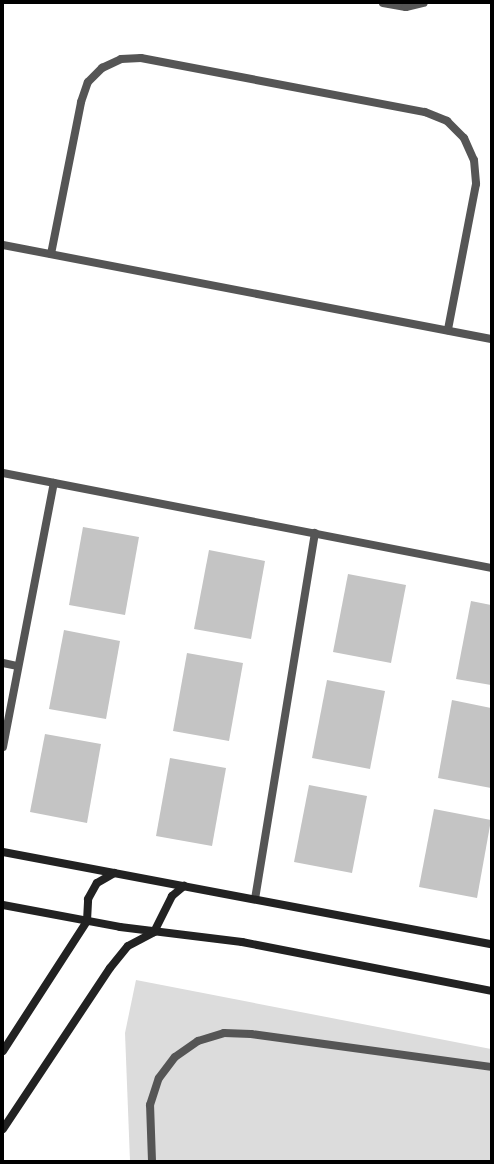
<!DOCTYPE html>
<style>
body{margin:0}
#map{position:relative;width:494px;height:1164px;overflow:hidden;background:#fff;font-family:Barlow,sans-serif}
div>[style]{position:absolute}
.green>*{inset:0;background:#dcdcdc}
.building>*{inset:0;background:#c4c4c4}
.lane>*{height:8px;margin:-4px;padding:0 4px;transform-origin:4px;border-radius:4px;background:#555}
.street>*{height:8px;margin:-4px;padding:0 4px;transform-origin:4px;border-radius:4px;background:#555}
.secondary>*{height:8px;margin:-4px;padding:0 4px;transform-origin:4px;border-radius:4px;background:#222}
span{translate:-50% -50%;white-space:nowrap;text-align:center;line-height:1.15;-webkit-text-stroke:4px #fff;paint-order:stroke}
.frame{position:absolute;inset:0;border:4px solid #000;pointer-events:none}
</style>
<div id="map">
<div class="green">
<i style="clip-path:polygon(136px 980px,491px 1049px,491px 1161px,130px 1161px,125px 1033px)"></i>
</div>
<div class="building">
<i style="clip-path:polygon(83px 527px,139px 537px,125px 615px,69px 605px)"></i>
<i style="clip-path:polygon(209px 550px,265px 561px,251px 639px,194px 629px)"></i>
<i style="clip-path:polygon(348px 574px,406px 585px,391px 663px,333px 652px)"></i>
<i style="clip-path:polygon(471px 601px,491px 605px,491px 685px,456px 679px)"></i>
<i style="clip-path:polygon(64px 630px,120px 641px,106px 719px,49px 709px)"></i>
<i style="clip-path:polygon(187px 653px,243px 663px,229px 741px,173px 731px)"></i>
<i style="clip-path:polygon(327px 680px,385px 691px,370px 769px,312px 758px)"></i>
<i style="clip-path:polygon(452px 700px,491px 708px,491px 788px,438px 778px)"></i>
<i style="clip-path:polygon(45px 734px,101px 744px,87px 823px,30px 812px)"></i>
<i style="clip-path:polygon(170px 758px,226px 768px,212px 846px,156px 836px)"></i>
<i style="clip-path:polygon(309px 785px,367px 796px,352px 873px,294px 862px)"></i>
<i style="clip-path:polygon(434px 809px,491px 820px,477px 898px,419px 887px)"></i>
</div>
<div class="lane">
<i style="left:383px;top:3px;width:23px;rotate:10deg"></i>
<i style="left:406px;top:7px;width:18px;rotate:-13deg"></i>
<i style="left:3px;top:663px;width:14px;rotate:12deg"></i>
<i style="left:152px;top:1161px;width:56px;rotate:-92deg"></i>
<i style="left:150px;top:1105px;width:28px;rotate:-72deg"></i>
<i style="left:159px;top:1078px;width:26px;rotate:-53deg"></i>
<i style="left:175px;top:1057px;width:28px;rotate:-35deg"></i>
<i style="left:198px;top:1041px;width:27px;rotate:-17deg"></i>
<i style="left:224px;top:1033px;width:27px;rotate:2deg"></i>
<i style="left:251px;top:1034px;width:242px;rotate:7.8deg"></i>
</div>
<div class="street">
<i style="left:3px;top:245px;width:497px;rotate:10.9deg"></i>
<i style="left:51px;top:254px;width:155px;rotate:-78.8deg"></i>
<i style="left:81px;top:102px;width:21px;rotate:-71deg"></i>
<i style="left:88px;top:82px;width:20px;rotate:-45deg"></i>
<i style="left:102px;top:68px;width:21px;rotate:-25deg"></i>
<i style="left:121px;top:59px;width:20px;rotate:-3deg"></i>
<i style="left:141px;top:58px;width:289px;rotate:10.8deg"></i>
<i style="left:425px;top:112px;width:24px;rotate:22deg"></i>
<i style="left:447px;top:121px;width:24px;rotate:45deg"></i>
<i style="left:464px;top:138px;width:24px;rotate:66deg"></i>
<i style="left:474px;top:160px;width:24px;rotate:85deg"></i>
<i style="left:476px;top:184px;width:149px;rotate:100.9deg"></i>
<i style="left:3px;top:473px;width:497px;rotate:11deg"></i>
<i style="left:3px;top:747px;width:269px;rotate:-79.1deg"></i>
<i style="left:255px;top:899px;width:371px;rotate:-80.7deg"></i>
</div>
<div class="secondary">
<i style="left:3px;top:852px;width:497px;rotate:10.7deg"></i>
<i style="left:3px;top:905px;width:119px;rotate:10.6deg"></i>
<i style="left:120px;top:927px;width:123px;rotate:7deg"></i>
<i style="left:242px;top:942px;width:254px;rotate:11.1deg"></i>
<i style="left:3px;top:1051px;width:155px;rotate:-57.1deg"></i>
<i style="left:87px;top:921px;width:22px;rotate:-87deg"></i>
<i style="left:88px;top:899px;width:18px;rotate:-61deg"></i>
<i style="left:97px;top:883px;width:20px;rotate:-30deg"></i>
<i style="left:3px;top:1129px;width:193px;rotate:-56.4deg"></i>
<i style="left:110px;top:968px;width:28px;rotate:-51deg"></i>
<i style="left:128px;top:946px;width:30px;rotate:-28deg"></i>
<i style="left:154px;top:932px;width:40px;rotate:-63.4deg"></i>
<i style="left:172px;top:896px;width:16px;rotate:-40deg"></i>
</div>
<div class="frame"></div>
</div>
